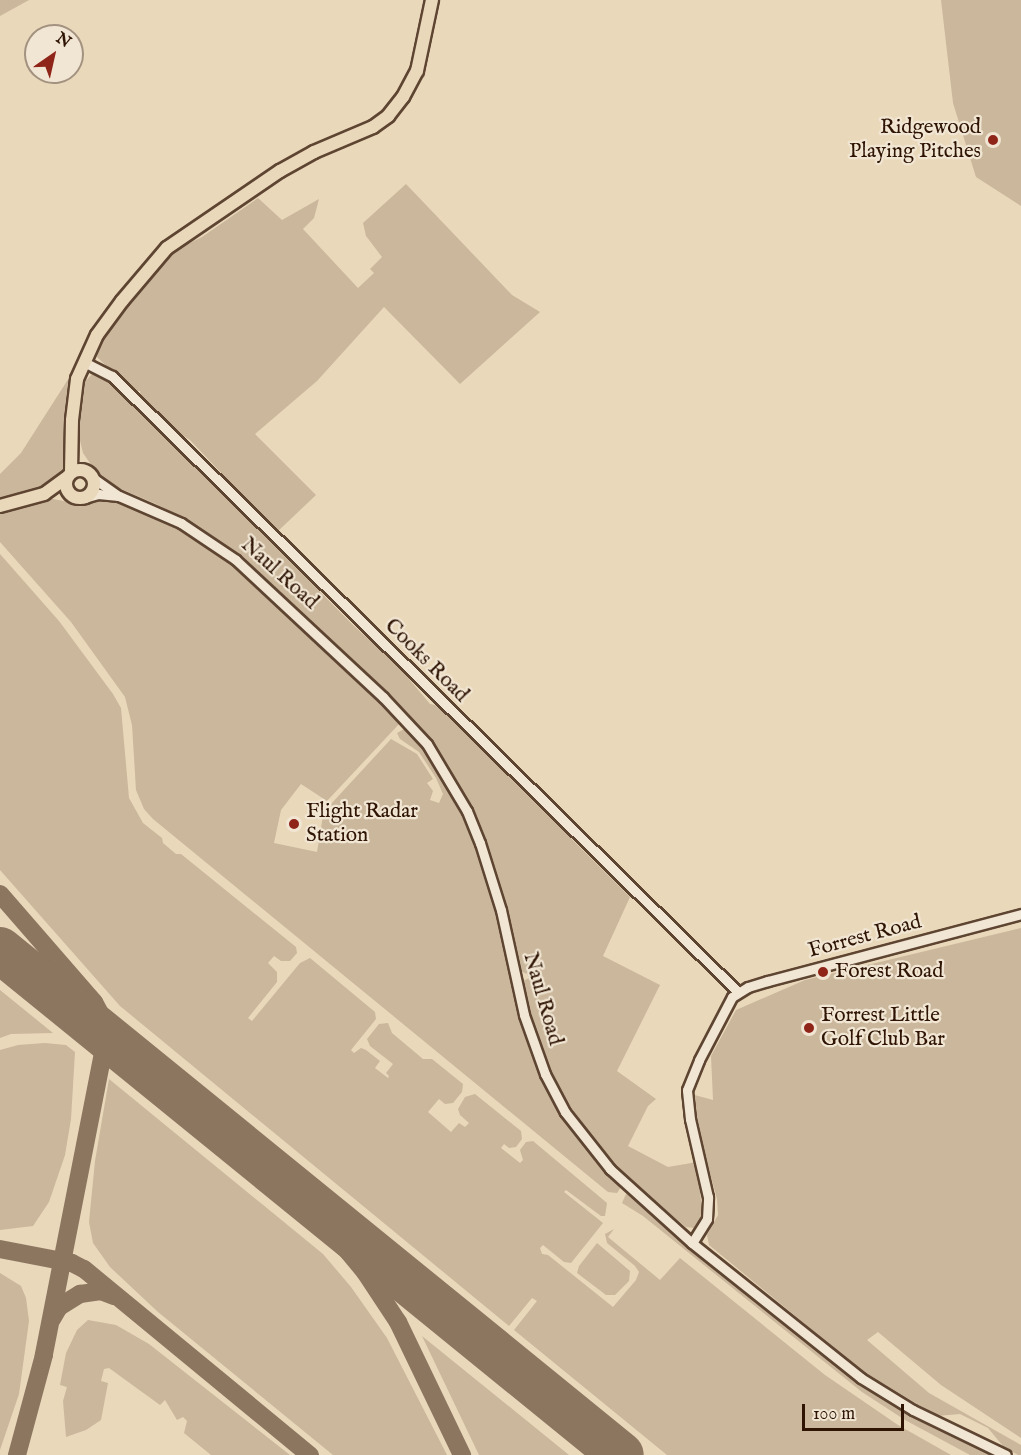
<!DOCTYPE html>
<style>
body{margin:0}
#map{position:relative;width:1021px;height:1455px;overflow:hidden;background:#ead8bb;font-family:"IM FELL English",serif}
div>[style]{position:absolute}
.green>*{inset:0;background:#cab79c}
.taxiway>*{height:18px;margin:-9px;padding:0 9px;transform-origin:9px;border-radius:9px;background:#8c7660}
.runway>*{height:46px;margin:-23px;padding:0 23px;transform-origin:23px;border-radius:23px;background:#8c7660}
.roads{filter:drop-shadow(2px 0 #5e4532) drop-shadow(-2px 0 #5e4532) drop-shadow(0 2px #5e4532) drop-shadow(0 -2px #5e4532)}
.minor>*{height:9px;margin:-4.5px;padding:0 4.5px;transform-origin:4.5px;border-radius:4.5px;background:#f1e6d3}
.major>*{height:12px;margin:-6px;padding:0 6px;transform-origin:6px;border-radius:6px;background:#ead8bb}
.major>.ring{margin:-6px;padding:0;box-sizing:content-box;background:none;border:12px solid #ead8bb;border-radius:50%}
.dots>*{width:16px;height:16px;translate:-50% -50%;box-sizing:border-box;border:3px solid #f1e6d3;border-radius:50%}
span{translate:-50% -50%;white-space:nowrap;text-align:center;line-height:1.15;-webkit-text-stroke:4.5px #f1e6d3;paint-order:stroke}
.poi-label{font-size:21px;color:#2f1404}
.right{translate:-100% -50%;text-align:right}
.left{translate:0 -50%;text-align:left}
.street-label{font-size:21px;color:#2f1404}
.north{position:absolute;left:24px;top:24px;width:60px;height:60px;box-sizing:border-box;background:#f1e6d3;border:2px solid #a39280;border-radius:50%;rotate:34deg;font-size:16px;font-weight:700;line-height:24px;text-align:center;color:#2f1404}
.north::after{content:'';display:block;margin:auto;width:21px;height:27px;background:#8f2418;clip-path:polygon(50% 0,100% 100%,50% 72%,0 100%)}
.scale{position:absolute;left:802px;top:1404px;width:102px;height:27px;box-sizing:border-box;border:3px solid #2f1404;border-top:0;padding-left:8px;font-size:18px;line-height:21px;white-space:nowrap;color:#2f1404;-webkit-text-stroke:4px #f1e6d3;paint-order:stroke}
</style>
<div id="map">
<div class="green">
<i style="clip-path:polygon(0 0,29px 0,0 16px)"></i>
<i style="clip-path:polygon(941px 0,1021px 0,1021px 206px,976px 177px,953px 103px)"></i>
<i style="clip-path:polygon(406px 184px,512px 295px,540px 312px,460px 384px,384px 307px,317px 381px,255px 434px,316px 495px,277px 532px,190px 440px,172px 429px,141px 399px,140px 391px,132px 391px,97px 357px,98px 343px,120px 310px,171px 252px,202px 237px,258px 198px,282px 220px,319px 199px,314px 218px,303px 229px,358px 288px,374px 273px,370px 269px,382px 257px,366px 236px,363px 223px)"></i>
<i style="clip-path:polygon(83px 356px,68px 395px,65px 426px,68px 430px,68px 460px,64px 474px,49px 488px,0 501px,0 474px,21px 453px)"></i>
<i style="clip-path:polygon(92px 374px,108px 378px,353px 625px,399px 667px,430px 704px,435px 705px,450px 718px,630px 897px,603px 956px,660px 985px,617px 1071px,656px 1099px,648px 1106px,628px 1146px,668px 1167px,697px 1162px,702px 1211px,700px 1219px,694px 1228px,686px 1227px,665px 1210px,605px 1156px,561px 1093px,535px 1033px,521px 988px,523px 981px,529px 978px,527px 974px,520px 971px,493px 862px,479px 822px,440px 753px,406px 711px,239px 555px,196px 525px,156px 504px,114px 486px,94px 469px,83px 453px,77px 428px,81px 386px)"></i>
<i style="clip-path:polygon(103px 498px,117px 499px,173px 522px,231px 560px,395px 714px,400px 723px,327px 801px,301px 784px,281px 810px,274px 843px,317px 852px,323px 816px,332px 806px,331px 804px,391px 739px,417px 754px,433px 779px,427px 783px,433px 791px,430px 800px,439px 803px,443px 794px,436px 778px,419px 752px,400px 739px,397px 733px,406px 728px,422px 744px,449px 784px,473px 834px,492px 895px,522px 1021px,538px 1067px,579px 1137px,619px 1183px,621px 1187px,617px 1193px,608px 1192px,153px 819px,144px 809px,136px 790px,132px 725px,125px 697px,71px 622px,0 542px,0 510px,41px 500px,53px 499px,80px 504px)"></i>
<i style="clip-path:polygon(0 554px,59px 621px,113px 694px,121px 708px,129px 798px,143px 823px,162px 838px,163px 843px,176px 854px,181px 854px,296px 947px,297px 953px,290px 961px,281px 961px,274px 956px,268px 963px,277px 972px,277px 982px,248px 1018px,252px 1021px,300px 963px,310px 958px,375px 1012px,376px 1019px,351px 1050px,354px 1053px,361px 1048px,366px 1050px,380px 1061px,375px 1068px,388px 1078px,389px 1076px,386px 1073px,393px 1064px,370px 1046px,367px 1039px,379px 1024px,388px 1023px,392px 1033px,423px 1059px,432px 1059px,463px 1084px,462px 1092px,453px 1103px,445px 1104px,439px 1099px,428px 1112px,451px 1132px,459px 1123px,465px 1127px,469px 1123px,460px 1115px,458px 1109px,465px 1097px,475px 1094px,521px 1131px,522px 1139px,516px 1147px,509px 1148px,504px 1144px,501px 1148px,520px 1163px,523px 1160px,520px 1150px,526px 1142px,533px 1141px,607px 1203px,605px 1216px,601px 1216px,566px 1190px,564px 1192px,603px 1223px,571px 1263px,564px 1262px,543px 1245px,540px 1248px,542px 1254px,548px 1255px,613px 1307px,636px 1280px,639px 1272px,635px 1266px,607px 1243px,605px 1234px,614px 1229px,608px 1237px,660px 1280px,680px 1258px,825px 1375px,898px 1425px,951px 1455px,667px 1455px,514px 1330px,537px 1301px,532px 1298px,509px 1326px,120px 1006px,0 870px)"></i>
<i style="clip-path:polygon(1021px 928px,1021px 1438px,941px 1385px,878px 1332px,867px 1340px,929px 1393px,1021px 1445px,1021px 1455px,1018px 1455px,1003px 1446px,988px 1428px,960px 1414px,937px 1416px,861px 1370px,709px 1245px,707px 1235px,718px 1215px,717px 1199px,691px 1103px,691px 1094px,713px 1100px,711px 1056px,736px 1010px,805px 980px)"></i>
<i style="clip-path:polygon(0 990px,53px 1033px,11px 1034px,0 1038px)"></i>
<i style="clip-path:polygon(45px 1043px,66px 1045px,75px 1052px,71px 1119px,65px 1155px,49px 1202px,33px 1226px,0 1230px,0 1050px,18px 1045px)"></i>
<i style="clip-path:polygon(109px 1079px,323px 1254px,351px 1287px,387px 1338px,447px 1455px,333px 1455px,158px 1312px,110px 1267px,93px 1243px,89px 1222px,95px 1161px)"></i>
<i style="clip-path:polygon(626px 1194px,634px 1198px,674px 1233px,834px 1362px,997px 1455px,970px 1455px,905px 1420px,862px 1392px,643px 1216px,622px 1203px)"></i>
<i style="clip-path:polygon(597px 1243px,630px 1271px,629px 1281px,615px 1295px,606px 1295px,577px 1273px,579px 1266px)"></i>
<i style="clip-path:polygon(0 1273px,21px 1286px,26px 1298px,29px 1321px,19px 1394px,0 1450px)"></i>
<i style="clip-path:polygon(88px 1320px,116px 1325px,149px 1344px,290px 1455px,211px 1455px,184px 1433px,187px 1421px,183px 1417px,177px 1420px,165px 1400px,160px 1405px,109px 1368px,104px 1369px,101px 1381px,108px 1383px,101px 1420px,86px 1430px,66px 1437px,63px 1401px,67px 1387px,60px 1385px,66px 1353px,77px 1330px)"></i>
<i style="clip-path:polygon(422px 1336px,569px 1455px,479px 1455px)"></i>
</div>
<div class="taxiway">
<i style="left:0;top:894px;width:143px;rotate:49deg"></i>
<i style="left:94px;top:1002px;width:19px;rotate:62deg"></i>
<i style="left:103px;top:1019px;width:29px;rotate:88deg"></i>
<i style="left:104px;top:1048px;width:313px;rotate:101.1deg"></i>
<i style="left:44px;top:1355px;width:104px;rotate:105.1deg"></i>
<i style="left:275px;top:1175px;width:71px;rotate:44.4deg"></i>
<i style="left:326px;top:1225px;width:61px;rotate:50.3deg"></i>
<i style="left:365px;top:1272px;width:60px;rotate:56.6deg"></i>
<i style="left:398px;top:1322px;width:148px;rotate:64.3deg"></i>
<i style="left:0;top:1249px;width:73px;rotate:11deg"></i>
<i style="left:72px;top:1263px;width:13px;rotate:27deg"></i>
<i style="left:84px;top:1269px;width:293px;rotate:39.5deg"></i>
<i style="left:52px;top:1319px;width:14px;rotate:-60deg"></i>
<i style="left:59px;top:1307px;width:25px;rotate:-32deg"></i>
<i style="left:80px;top:1294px;width:21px;rotate:-8deg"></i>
<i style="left:101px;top:1291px;width:14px;rotate:21deg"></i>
</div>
<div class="runway">
<i style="left:0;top:950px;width:800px;rotate:39.12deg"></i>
</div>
<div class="roads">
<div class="minor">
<i style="left:84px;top:362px;width:31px;rotate:27deg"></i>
<i style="left:112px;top:376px;width:878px;rotate:44.54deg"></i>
<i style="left:93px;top:478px;width:32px;rotate:35deg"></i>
<i style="left:119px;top:496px;width:68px;rotate:23.5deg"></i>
<i style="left:181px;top:523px;width:66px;rotate:33.9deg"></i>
<i style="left:236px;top:560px;width:201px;rotate:43deg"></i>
<i style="left:383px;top:697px;width:64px;rotate:46.9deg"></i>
<i style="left:427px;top:744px;width:78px;rotate:59.2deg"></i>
<i style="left:467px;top:811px;width:35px;rotate:68deg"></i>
<i style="left:480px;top:843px;width:70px;rotate:72.6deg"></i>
<i style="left:501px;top:910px;width:107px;rotate:77.6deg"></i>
<i style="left:524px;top:1015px;width:63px;rotate:70.4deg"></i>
<i style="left:545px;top:1074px;width:43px;rotate:62.2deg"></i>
<i style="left:565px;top:1112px;width:73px;rotate:51.7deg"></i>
<i style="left:610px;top:1169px;width:110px;rotate:42.1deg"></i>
<i style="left:692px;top:1243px;width:216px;rotate:38.6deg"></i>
<i style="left:861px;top:1378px;width:61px;rotate:31.6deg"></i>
<i style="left:913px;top:1410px;width:103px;rotate:25.8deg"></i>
<i style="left:84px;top:498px;width:15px;rotate:-16deg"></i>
<i style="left:98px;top:494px;width:18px;rotate:6deg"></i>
<i style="left:692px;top:1243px;width:28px;rotate:-58deg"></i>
<i style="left:707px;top:1219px;width:22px;rotate:-87deg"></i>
<i style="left:708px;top:1197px;width:80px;rotate:-103deg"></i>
<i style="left:690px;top:1119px;width:29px;rotate:-96deg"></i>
<i style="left:687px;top:1090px;width:32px;rotate:-68deg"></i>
<i style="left:699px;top:1060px;width:71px;rotate:-62.4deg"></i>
<i style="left:732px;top:997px;width:19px;rotate:-32deg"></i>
<i style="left:748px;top:987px;width:21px;rotate:-17deg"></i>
<i style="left:768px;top:981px;width:262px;rotate:-14.8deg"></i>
</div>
<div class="major">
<i class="ring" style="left:66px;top:470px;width:16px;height:16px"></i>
<i style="left:71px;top:472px;width:52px;rotate:-88.9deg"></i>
<i style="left:72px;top:420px;width:41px;rotate:-83deg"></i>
<i style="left:77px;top:379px;width:48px;rotate:-65.6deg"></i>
<i style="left:97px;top:335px;width:42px;rotate:-53.7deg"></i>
<i style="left:122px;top:301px;width:70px;rotate:-49.7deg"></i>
<i style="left:167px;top:248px;width:137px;rotate:-34.3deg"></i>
<i style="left:280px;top:171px;width:39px;rotate:-29deg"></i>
<i style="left:314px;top:152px;width:64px;rotate:-23deg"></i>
<i style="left:373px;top:127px;width:19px;rotate:-36deg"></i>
<i style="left:388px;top:116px;width:24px;rotate:-52deg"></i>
<i style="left:403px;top:97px;width:30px;rotate:-62deg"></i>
<i style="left:417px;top:71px;width:73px;rotate:-78.1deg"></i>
<i style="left:0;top:506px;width:46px;rotate:-15.3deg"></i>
<i style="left:44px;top:494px;width:27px;rotate:-36deg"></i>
</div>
</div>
<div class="dots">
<i style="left:993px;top:140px;background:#8f2418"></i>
<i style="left:294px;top:824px;background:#8f2418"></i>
<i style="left:823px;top:972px;background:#8f2418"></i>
<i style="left:809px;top:1028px;background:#8f2418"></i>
</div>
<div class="poi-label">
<span class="right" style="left:981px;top:140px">Ridgewood<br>Playing Pitches</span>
<span class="left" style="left:306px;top:824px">Flight Radar<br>Station</span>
<span class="left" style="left:835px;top:972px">Forest Road</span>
<span class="left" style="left:821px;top:1028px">Forrest Little<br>Golf Club Bar</span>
</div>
<div class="street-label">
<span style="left:279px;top:574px;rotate:42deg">Naul Road</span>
<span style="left:426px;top:661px;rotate:45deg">Cooks Road</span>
<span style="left:865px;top:937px;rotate:-15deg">Forrest Road</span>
<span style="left:542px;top:999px;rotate:74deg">Naul Road</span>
</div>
<div class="north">N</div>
<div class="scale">100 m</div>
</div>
